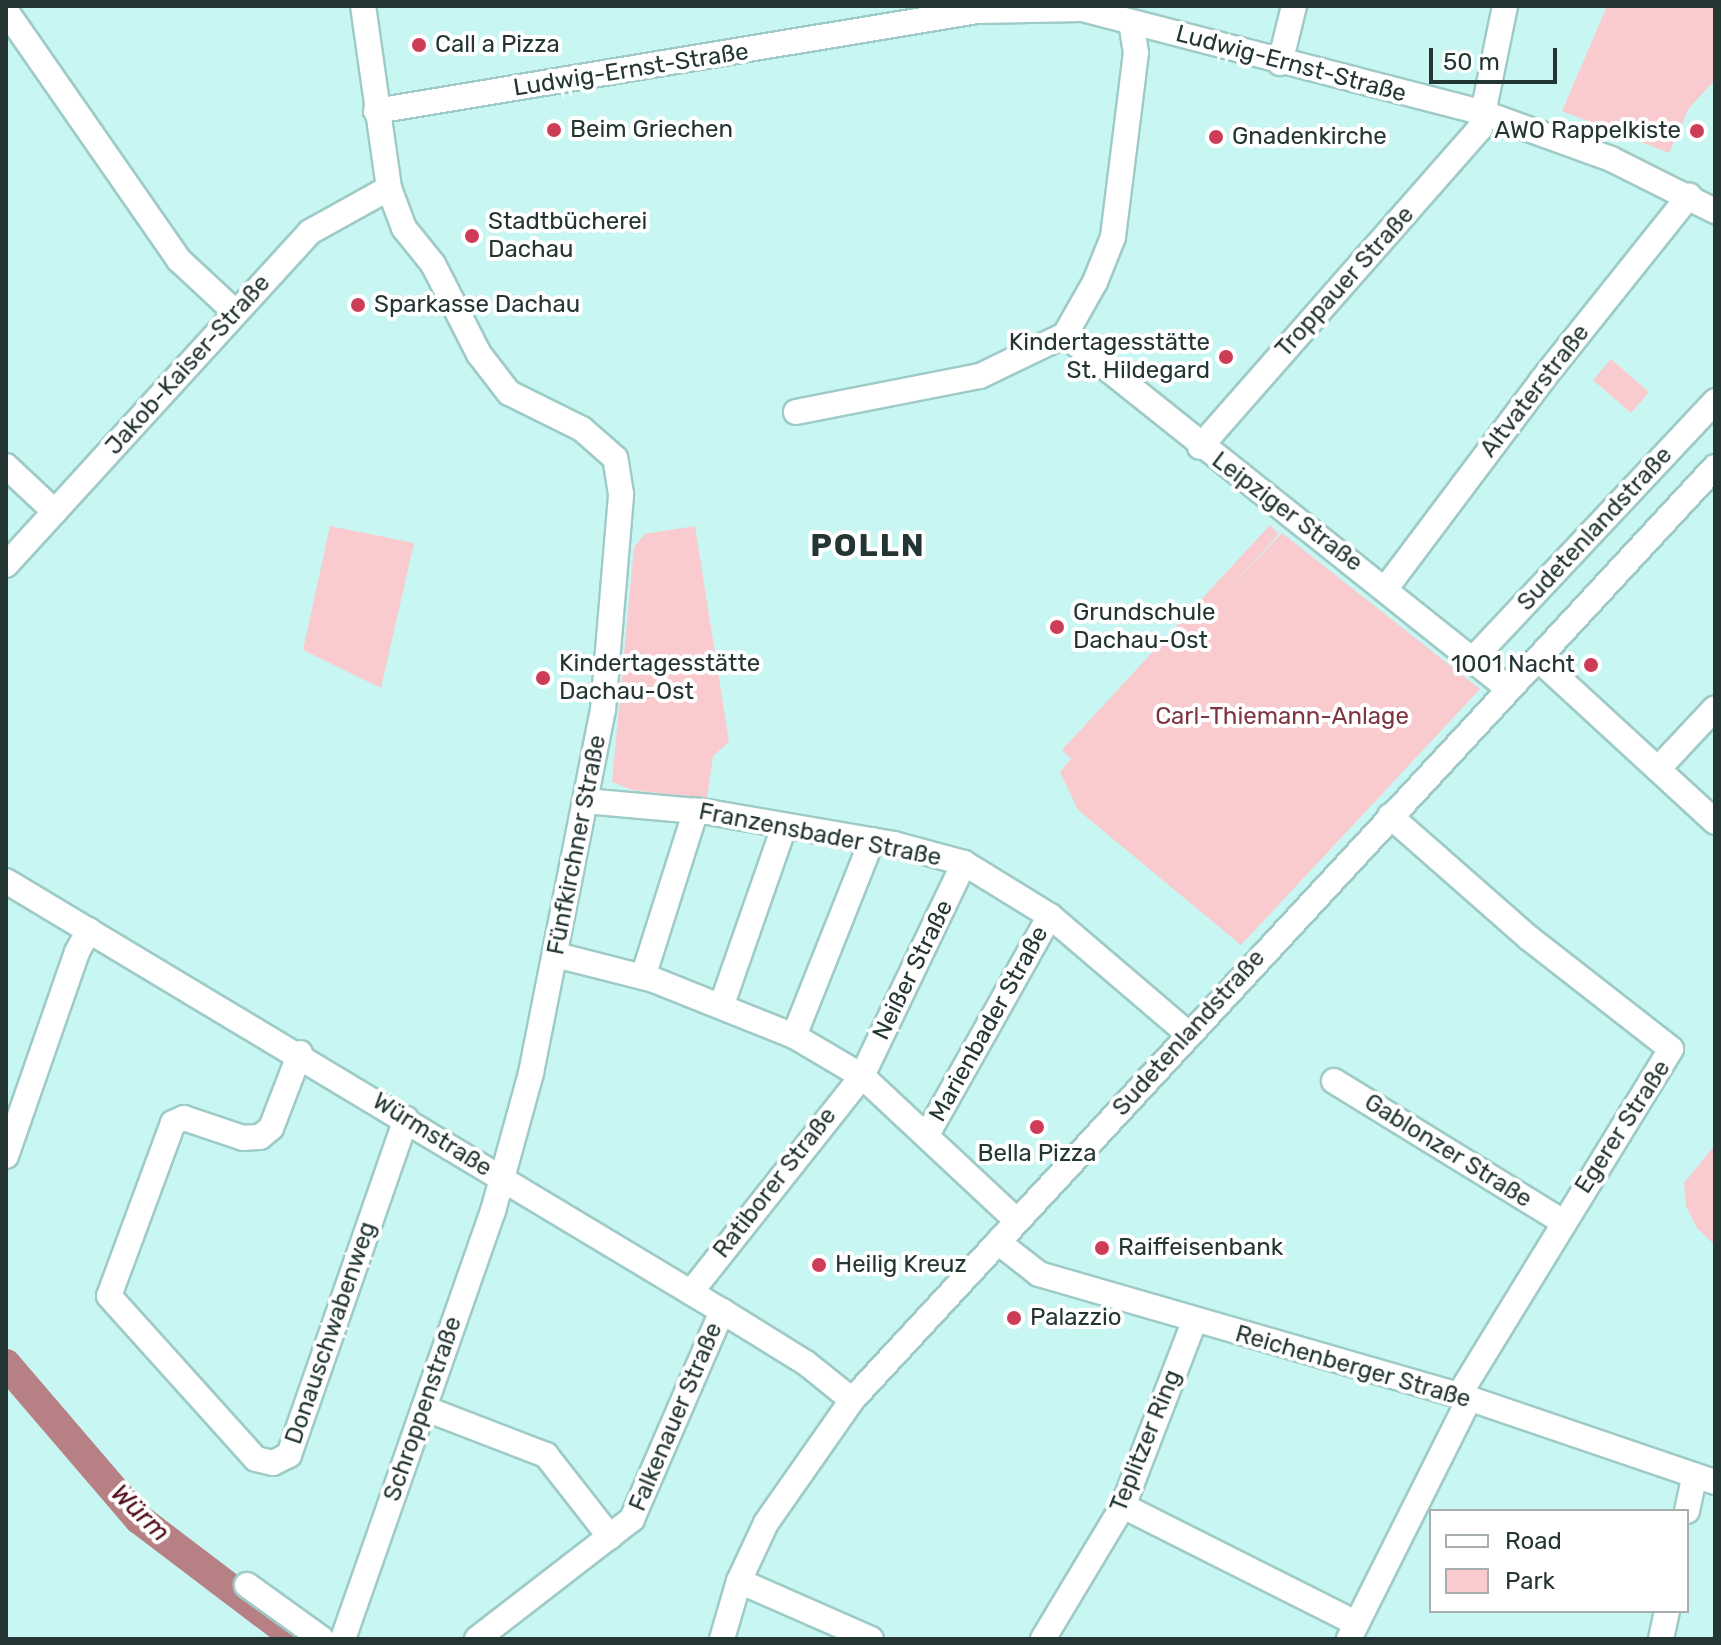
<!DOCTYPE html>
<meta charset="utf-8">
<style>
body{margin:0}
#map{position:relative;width:1721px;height:1645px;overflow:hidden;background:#c8f6f2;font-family:Rubik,sans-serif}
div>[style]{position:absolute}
.green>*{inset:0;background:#facbce}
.river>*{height:30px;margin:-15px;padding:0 15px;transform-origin:15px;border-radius:15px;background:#b78084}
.roads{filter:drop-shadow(2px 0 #9ecbc7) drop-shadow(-2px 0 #9ecbc7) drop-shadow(0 2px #9ecbc7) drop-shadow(0 -2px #9ecbc7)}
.minor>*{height:24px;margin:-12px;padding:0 12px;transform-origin:12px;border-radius:12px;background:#fff}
.dots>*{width:22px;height:22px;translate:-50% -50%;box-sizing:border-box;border:4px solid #fff;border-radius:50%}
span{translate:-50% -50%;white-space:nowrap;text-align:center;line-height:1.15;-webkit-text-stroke:8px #fff;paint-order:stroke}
.poi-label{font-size:24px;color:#243634}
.left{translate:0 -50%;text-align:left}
.right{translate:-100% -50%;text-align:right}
.street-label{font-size:24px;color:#243634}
.park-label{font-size:24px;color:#7e3741}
.water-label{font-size:26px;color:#510d1b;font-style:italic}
.district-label{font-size:32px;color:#243634;font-weight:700;letter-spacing:2px}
.frame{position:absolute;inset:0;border:8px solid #243634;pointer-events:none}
.legend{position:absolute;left:1429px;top:1509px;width:260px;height:104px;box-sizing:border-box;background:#fff;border:2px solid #a7afae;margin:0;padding:10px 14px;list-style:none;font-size:24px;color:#243634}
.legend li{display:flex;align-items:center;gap:16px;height:40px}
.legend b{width:40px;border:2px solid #a7afae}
.scale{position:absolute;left:1429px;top:48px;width:128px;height:36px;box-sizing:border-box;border:4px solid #243634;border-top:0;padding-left:10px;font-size:24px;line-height:28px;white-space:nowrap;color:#243634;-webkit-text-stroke:6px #fff;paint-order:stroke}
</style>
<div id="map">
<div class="green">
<i style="clip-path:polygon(1607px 6px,1715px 6px,1715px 80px,1689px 108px,1669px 153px,1562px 111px)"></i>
<i style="clip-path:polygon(1611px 359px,1649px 392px,1631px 413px,1593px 380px)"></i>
<i style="clip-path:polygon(1270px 525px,1279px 534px,1223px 595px,1282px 533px,1480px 689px,1241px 945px,1078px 810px,1060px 772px,1071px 759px,1062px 750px)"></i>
<i style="clip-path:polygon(330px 526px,414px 543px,381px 688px,303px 650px)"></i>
<i style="clip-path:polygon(695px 526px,729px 742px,713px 756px,707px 799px,632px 790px,612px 782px,634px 547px,645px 534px)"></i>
<i style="clip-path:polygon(1715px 1145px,1715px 1245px,1697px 1228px,1686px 1206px,1684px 1183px)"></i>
</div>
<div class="river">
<i style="left:6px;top:1364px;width:204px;rotate:49.4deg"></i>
<i style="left:139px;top:1519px;width:198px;rotate:37.2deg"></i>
</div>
<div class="roads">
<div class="minor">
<i style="left:6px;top:11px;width:303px;rotate:55.2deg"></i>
<i style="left:179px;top:260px;width:76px;rotate:42.9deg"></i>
<i style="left:1280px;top:63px;width:59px;rotate:-76.2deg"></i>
<i style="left:376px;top:111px;width:609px;rotate:-9.45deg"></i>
<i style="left:977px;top:11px;width:105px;rotate:-1.1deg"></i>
<i style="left:1082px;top:9px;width:415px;rotate:14.5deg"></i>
<i style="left:1484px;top:113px;width:135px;rotate:19.9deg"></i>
<i style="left:1611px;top:159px;width:116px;rotate:26.6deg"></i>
<i style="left:1065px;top:335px;width:568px;rotate:38.57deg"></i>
<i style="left:796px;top:412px;width:187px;rotate:-11.1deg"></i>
<i style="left:980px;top:376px;width:94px;rotate:-25.8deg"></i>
<i style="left:1065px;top:335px;width:61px;rotate:-60.5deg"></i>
<i style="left:1095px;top:282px;width:48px;rotate:-68.2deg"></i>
<i style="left:1113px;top:237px;width:185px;rotate:-82.9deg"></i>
<i style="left:1136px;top:53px;width:31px;rotate:-99deg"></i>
<i style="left:1200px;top:447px;width:424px;rotate:-48.7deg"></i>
<i style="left:1480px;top:128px;width:125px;rotate:-78.4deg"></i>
<i style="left:6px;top:466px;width:67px;rotate:43.2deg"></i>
<i style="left:6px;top:565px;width:451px;rotate:-47.6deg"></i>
<i style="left:310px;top:232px;width:90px;rotate:-29.1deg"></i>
<i style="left:1386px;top:588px;width:260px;rotate:-53.1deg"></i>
<i style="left:1542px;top:380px;width:236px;rotate:-51.4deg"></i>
<i style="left:1475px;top:657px;width:351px;rotate:-46.8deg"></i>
<i style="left:1538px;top:659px;width:241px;rotate:42.6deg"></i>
<i style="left:1658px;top:769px;width:83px;rotate:-46.9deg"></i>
<i style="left:585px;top:801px;width:123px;rotate:5.1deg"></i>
<i style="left:708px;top:812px;width:189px;rotate:9.8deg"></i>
<i style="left:894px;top:844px;width:73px;rotate:15.2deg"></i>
<i style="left:964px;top:863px;width:101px;rotate:31.6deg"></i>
<i style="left:1050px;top:916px;width:182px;rotate:40.5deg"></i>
<i style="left:1390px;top:816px;width:185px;rotate:41.3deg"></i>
<i style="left:1529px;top:938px;width:180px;rotate:38deg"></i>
<i style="left:1671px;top:1049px;width:406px;rotate:121.5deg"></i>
<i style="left:6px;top:881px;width:835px;rotate:30.99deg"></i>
<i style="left:722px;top:1311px;width:99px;rotate:31.8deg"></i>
<i style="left:806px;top:1363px;width:59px;rotate:38.8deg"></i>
<i style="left:556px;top:955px;width:101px;rotate:14.3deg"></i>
<i style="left:654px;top:980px;width:151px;rotate:21.8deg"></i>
<i style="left:794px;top:1036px;width:79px;rotate:30.5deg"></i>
<i style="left:862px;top:1076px;width:212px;rotate:43.1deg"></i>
<i style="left:643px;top:977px;width:175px;rotate:-72.4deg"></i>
<i style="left:722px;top:1004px;width:188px;rotate:-70.7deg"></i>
<i style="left:794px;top:1036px;width:211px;rotate:-68.3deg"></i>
<i style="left:300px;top:1053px;width:80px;rotate:111.1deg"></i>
<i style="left:271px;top:1128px;width:14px;rotate:141deg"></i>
<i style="left:260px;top:1137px;width:17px;rotate:177deg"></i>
<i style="left:243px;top:1138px;width:62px;rotate:-161.3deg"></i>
<i style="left:184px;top:1118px;width:12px;rotate:156deg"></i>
<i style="left:173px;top:1123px;width:184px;rotate:110.3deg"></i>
<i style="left:109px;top:1296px;width:219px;rotate:48deg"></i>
<i style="left:256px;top:1459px;width:17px;rotate:13deg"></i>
<i style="left:273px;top:1463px;width:18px;rotate:-27deg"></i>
<i style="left:289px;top:1455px;width:356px;rotate:-70.8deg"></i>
<i style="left:1334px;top:1081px;width:268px;rotate:31.6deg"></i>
<i style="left:928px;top:1133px;width:249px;rotate:-60.7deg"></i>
<i style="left:6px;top:1156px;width:216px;rotate:-70.8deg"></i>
<i style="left:77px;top:952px;width:25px;rotate:-61deg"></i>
<i style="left:998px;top:1242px;width:52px;rotate:38deg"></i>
<i style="left:1039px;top:1274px;width:437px;rotate:16.1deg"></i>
<i style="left:1459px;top:1395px;width:270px;rotate:18.8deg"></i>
<i style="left:691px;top:1292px;width:275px;rotate:-51.6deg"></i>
<i style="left:862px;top:1076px;width:236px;rotate:-64.4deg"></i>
<i style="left:424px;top:1408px;width:131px;rotate:21.1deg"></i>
<i style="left:546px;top:1455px;width:104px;rotate:52deg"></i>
<i style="left:1123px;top:1506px;width:261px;rotate:26.7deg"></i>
<i style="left:1687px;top:1511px;width:35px;rotate:-78deg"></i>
<i style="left:739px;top:1581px;width:144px;rotate:23.7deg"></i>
<i style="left:247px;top:1585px;width:92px;rotate:35.8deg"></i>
<i style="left:343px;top:1639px;width:454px;rotate:-70.7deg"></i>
<i style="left:493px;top:1211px;width:143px;rotate:-74.6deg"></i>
<i style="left:531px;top:1073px;width:370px;rotate:-78.8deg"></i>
<i style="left:603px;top:710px;width:217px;rotate:-85.2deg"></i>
<i style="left:621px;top:494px;width:36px;rotate:-99deg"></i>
<i style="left:615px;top:458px;width:44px;rotate:-138.7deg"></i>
<i style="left:582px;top:429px;width:81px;rotate:-153.7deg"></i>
<i style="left:509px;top:393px;width:49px;rotate:-127.6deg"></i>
<i style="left:479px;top:354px;width:101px;rotate:-117.1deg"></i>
<i style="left:433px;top:264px;width:46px;rotate:-128.9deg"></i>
<i style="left:404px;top:228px;width:43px;rotate:-110.6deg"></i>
<i style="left:389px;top:188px;width:184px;rotate:-98.1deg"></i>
<i style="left:477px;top:1639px;width:196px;rotate:-37.7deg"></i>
<i style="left:632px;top:1519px;width:227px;rotate:-66.6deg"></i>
<i style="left:722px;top:1639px;width:60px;rotate:-73.7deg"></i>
<i style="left:739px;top:1581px;width:64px;rotate:-65deg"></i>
<i style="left:766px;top:1523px;width:150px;rotate:-55deg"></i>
<i style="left:852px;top:1400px;width:1271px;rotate:-47.23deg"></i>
<i style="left:1043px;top:1639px;width:155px;rotate:-59deg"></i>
<i style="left:1123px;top:1506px;width:197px;rotate:-68.9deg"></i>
<i style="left:1349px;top:1639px;width:268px;rotate:-63.4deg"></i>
<i style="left:1661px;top:1639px;width:29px;rotate:-78deg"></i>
</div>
</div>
<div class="dots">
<i style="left:419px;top:45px;background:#cd3d58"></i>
<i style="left:554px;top:130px;background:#cd3d58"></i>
<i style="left:1697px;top:131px;background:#cd3d58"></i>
<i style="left:1216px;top:137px;background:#cd3d58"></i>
<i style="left:472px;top:236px;background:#cd3d58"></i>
<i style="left:358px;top:305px;background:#cd3d58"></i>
<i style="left:1226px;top:357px;background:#cd3d58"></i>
<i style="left:1057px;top:627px;background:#cd3d58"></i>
<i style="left:1591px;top:665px;background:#cd3d58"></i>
<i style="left:543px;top:678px;background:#cd3d58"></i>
<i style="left:1037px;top:1127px;background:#cd3d58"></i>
<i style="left:1102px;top:1248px;background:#cd3d58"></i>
<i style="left:819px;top:1265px;background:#cd3d58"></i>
<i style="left:1014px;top:1318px;background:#cd3d58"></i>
</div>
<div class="poi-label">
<span class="left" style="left:435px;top:45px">Call a Pizza</span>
<span class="left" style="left:570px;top:130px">Beim Griechen</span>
<span class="right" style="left:1681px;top:131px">AWO Rappelkiste</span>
<span class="left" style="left:1232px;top:137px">Gnadenkirche</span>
<span class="left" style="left:488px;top:236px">Stadtbücherei<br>Dachau</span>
<span class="left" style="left:374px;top:305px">Sparkasse Dachau</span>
<span class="right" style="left:1210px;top:357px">Kindertagesstätte<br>St. Hildegard</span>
<span class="left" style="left:1073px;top:627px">Grundschule<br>Dachau-Ost</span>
<span class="left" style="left:559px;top:678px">Kindertagesstätte<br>Dachau-Ost</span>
<span class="right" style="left:1575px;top:665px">1001 Nacht</span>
<span style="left:1037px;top:1154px">Bella Pizza</span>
<span class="left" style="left:1118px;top:1248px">Raiffeisenbank</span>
<span class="left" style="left:835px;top:1265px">Heilig Kreuz</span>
<span class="left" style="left:1030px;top:1318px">Palazzio</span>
</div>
<div class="street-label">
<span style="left:1291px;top:64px;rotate:15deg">Ludwig-Ernst-Straße</span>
<span style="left:631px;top:70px;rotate:-9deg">Ludwig-Ernst-Straße</span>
<span style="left:1345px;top:282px;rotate:-48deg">Troppauer Straße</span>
<span style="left:188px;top:365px;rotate:-48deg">Jakob-Kaiser-Straße</span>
<span style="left:1535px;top:391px;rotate:-52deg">Altvaterstraße</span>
<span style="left:1287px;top:512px;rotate:37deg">Leipziger Straße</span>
<span style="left:1595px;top:529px;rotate:-47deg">Sudetenlandstraße</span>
<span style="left:820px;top:835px;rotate:11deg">Franzensbader Straße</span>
<span style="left:577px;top:845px;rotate:-79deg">Fünfkirchner Straße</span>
<span style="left:913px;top:970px;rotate:-64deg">Neißer Straße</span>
<span style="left:989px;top:1024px;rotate:-61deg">Marienbader Straße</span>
<span style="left:1189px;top:1033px;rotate:-48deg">Sudetenlandstraße</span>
<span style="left:1623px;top:1127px;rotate:-57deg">Egerer Straße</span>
<span style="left:432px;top:1135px;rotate:32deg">Würmstraße</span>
<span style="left:1448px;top:1151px;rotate:32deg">Gablonzer Straße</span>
<span style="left:775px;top:1183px;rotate:-52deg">Ratiborer Straße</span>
<span style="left:331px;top:1333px;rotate:-71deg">Donauschwabenweg</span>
<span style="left:1353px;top:1367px;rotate:16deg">Reichenberger Straße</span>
<span style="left:423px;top:1409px;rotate:-71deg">Schroppenstraße</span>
<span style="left:676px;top:1417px;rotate:-67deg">Falkenauer Straße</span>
<span style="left:1146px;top:1441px;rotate:-68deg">Teplitzer Ring</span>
</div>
<div class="park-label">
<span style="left:1282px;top:717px">Carl-Thiemann-Anlage</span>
</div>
<div class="water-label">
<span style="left:140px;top:1513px;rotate:44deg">Würm</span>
</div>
<div class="district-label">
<span style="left:868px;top:545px">POLLN</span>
</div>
<div class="frame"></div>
<ul class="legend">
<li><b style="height:10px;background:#fff"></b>Road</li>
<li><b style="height:22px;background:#facbce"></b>Park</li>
</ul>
<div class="scale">50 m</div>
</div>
